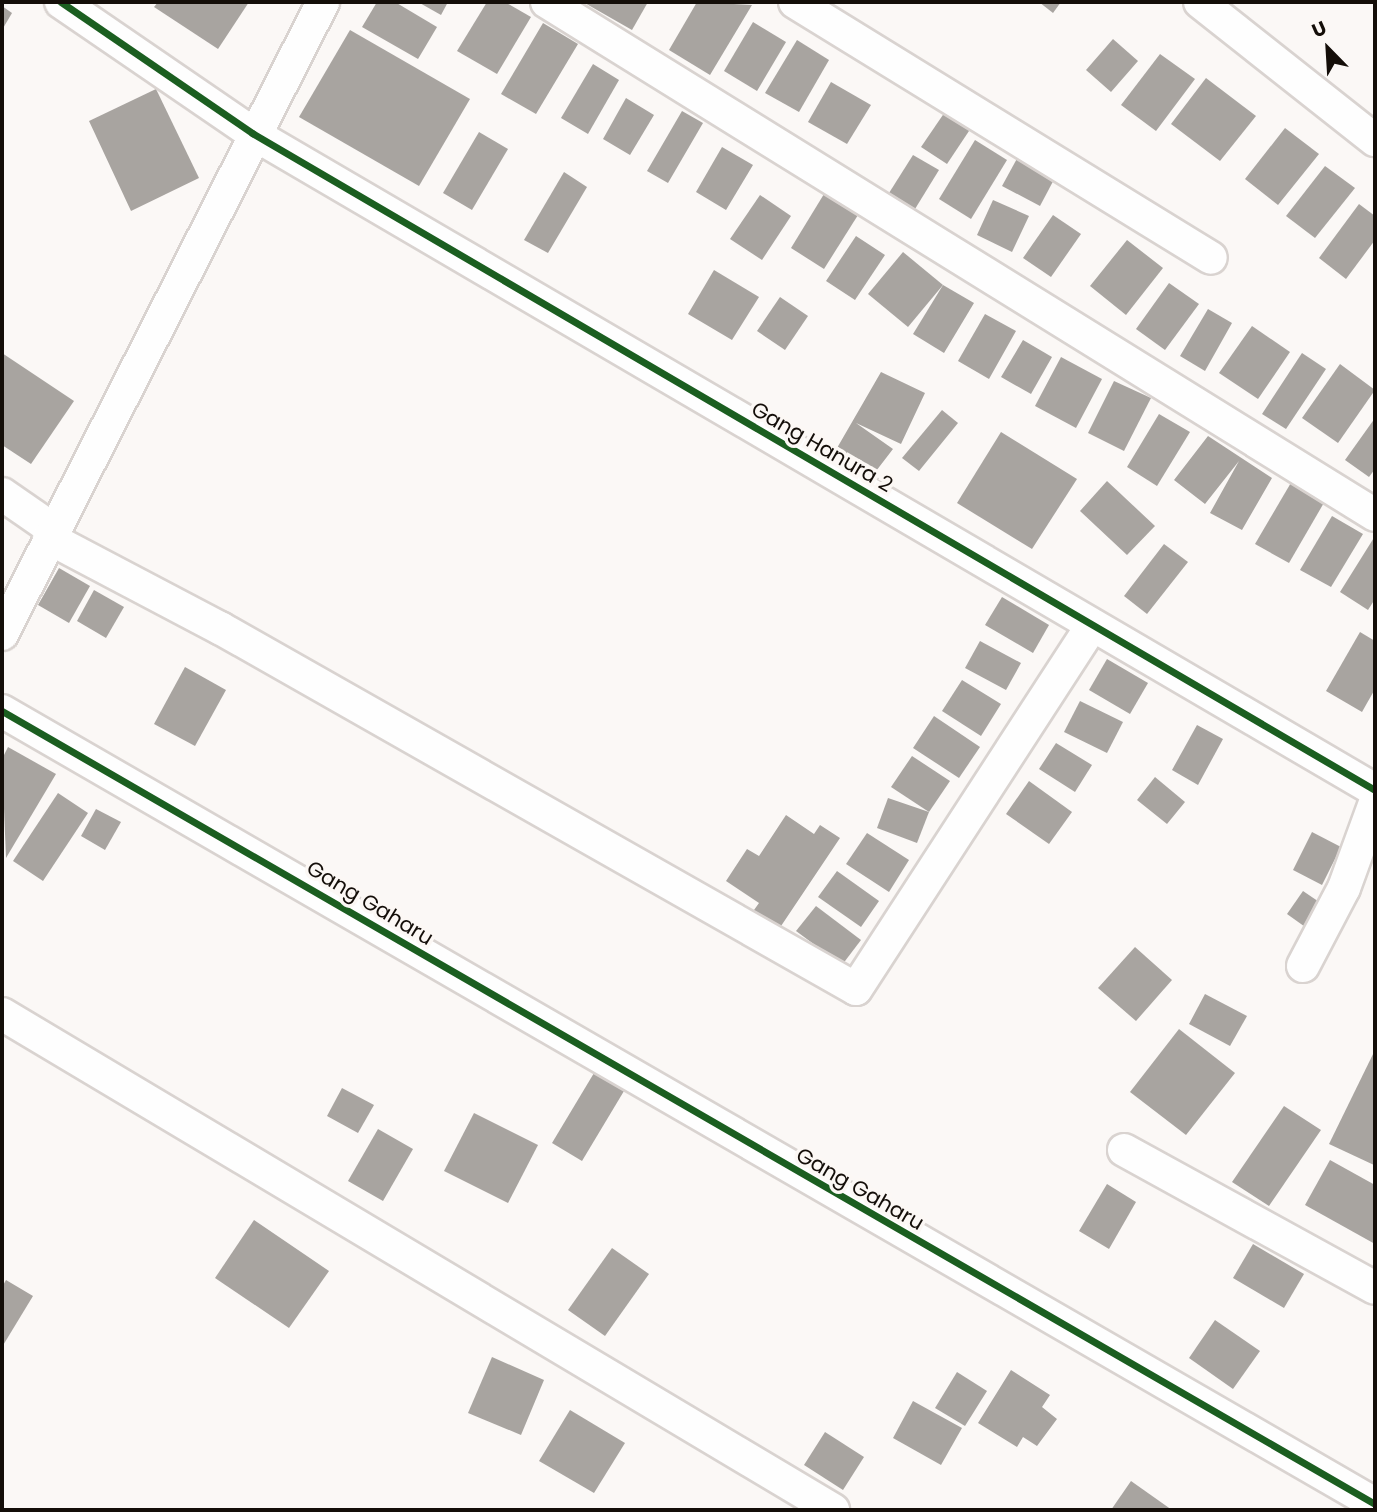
<!DOCTYPE html>
<style>
body{margin:0}
#map{position:relative;width:1377px;height:1512px;overflow:hidden;background:#fbf8f6;font-family:Poppins,sans-serif}
div>[style]{position:absolute}
.building>*{inset:0;background:#a8a4a0}
.roads{filter:drop-shadow(2px 0 #d9d3d0) drop-shadow(-2px 0 #d9d3d0) drop-shadow(0 2px #d9d3d0) drop-shadow(0 -2px #d9d3d0)}
.minor>*{height:32px;margin:-16px;padding:0 16px;transform-origin:16px;border-radius:16px;background:#fefefe}
.cycleway>*{height:7px;margin:-3.5px;padding:0 3.5px;transform-origin:3.5px;border-radius:3.5px;background:#1b5e20}
span{translate:-50% -50%;white-space:nowrap;text-align:center;line-height:1.15;-webkit-text-stroke:7px #fcf8f5;paint-order:stroke}
.street-label{font-size:21px;color:#140e09}
.frame{position:absolute;inset:0;border:4px solid #140e09;pointer-events:none}
.north{position:absolute;left:1293px;top:14px;width:70px;height:70px;-webkit-text-stroke:5px #fcf8f5;paint-order:stroke;rotate:336deg;font-size:19px;font-weight:700;line-height:28px;text-align:center;color:#140e09}
.north::after{content:'';display:block;margin:auto;width:24px;height:32px;background:#140e09;clip-path:polygon(50% 0,100% 100%,50% 72%,0 100%)}
</style>
<div id="map">
<div class="building">
<i style="clip-path:polygon(158px 2px,249px 2px,218px 49px,154px 7px)"></i>
<i style="clip-path:polygon(377px 2px,395px 2px,437px 27px,418px 59px,362px 27px)"></i>
<i style="clip-path:polygon(418px 2px,448px 2px,441px 15px)"></i>
<i style="clip-path:polygon(487px 2px,505px 2px,531px 17px,497px 74px,457px 51px)"></i>
<i style="clip-path:polygon(583px 2px,648px 2px,632px 30px)"></i>
<i style="clip-path:polygon(697px 2px,752px 5px,710px 75px,669px 50px)"></i>
<i style="clip-path:polygon(1039px 2px,1061px 2px,1053px 13px)"></i>
<i style="clip-path:polygon(2px 6px,12px 13px,2px 30px)"></i>
<i style="clip-path:polygon(753px 22px,786px 42px,757px 91px,724px 71px)"></i>
<i style="clip-path:polygon(543px 23px,578px 44px,536px 114px,501px 94px)"></i>
<i style="clip-path:polygon(350px 30px,470px 99px,419px 186px,299px 117px)"></i>
<i style="clip-path:polygon(1113px 39px,1138px 61px,1111px 92px,1086px 70px)"></i>
<i style="clip-path:polygon(797px 40px,829px 60px,799px 112px,765px 93px)"></i>
<i style="clip-path:polygon(1160px 54px,1195px 79px,1156px 131px,1121px 105px)"></i>
<i style="clip-path:polygon(593px 64px,619px 80px,588px 134px,561px 118px)"></i>
<i style="clip-path:polygon(1206px 78px,1256px 116px,1220px 161px,1171px 124px)"></i>
<i style="clip-path:polygon(831px 82px,871px 105px,847px 144px,808px 122px)"></i>
<i style="clip-path:polygon(156px 89px,199px 178px,131px 211px,89px 121px)"></i>
<i style="clip-path:polygon(626px 98px,654px 115px,630px 155px,603px 139px)"></i>
<i style="clip-path:polygon(949px 106px,975px 122px,947px 164px,921px 147px)"></i>
<i style="clip-path:polygon(682px 111px,703px 123px,668px 183px,647px 171px)"></i>
<i style="clip-path:polygon(1285px 128px,1319px 154px,1278px 205px,1245px 179px)"></i>
<i style="clip-path:polygon(479px 132px,508px 149px,472px 210px,443px 193px)"></i>
<i style="clip-path:polygon(975px 140px,1007px 160px,971px 219px,939px 199px)"></i>
<i style="clip-path:polygon(722px 147px,753px 165px,726px 210px,696px 192px)"></i>
<i style="clip-path:polygon(1020px 153px,1058px 172px,1040px 206px,1002px 186px)"></i>
<i style="clip-path:polygon(913px 155px,939px 170px,915px 209px,889px 193px)"></i>
<i style="clip-path:polygon(1325px 166px,1355px 188px,1315px 238px,1286px 216px)"></i>
<i style="clip-path:polygon(564px 172px,587px 187px,548px 253px,524px 240px)"></i>
<i style="clip-path:polygon(824px 194px,858px 215px,824px 269px,791px 248px)"></i>
<i style="clip-path:polygon(760px 195px,791px 216px,762px 260px,730px 239px)"></i>
<i style="clip-path:polygon(993px 200px,1029px 216px,1012px 252px,977px 235px)"></i>
<i style="clip-path:polygon(1359px 204px,1375px 216px,1375px 240px,1346px 279px,1319px 258px)"></i>
<i style="clip-path:polygon(1053px 215px,1081px 234px,1051px 277px,1023px 258px)"></i>
<i style="clip-path:polygon(856px 236px,885px 255px,855px 300px,826px 281px)"></i>
<i style="clip-path:polygon(1127px 240px,1163px 268px,1126px 315px,1090px 286px)"></i>
<i style="clip-path:polygon(903px 252px,943px 285px,908px 327px,868px 294px)"></i>
<i style="clip-path:polygon(714px 270px,759px 297px,732px 340px,688px 314px)"></i>
<i style="clip-path:polygon(1169px 283px,1199px 304px,1165px 350px,1136px 329px)"></i>
<i style="clip-path:polygon(943px 285px,974px 303px,944px 353px,913px 334px)"></i>
<i style="clip-path:polygon(780px 297px,808px 316px,785px 350px,757px 331px)"></i>
<i style="clip-path:polygon(1208px 309px,1232px 323px,1205px 371px,1180px 356px)"></i>
<i style="clip-path:polygon(985px 314px,1016px 331px,989px 379px,958px 361px)"></i>
<i style="clip-path:polygon(1252px 326px,1290px 352px,1258px 399px,1219px 373px)"></i>
<i style="clip-path:polygon(1023px 340px,1052px 357px,1031px 394px,1001px 377px)"></i>
<i style="clip-path:polygon(2px 353px,74px 401px,31px 464px,2px 445px)"></i>
<i style="clip-path:polygon(1302px 353px,1326px 369px,1286px 429px,1262px 414px)"></i>
<i style="clip-path:polygon(1061px 357px,1102px 379px,1076px 428px,1035px 406px)"></i>
<i style="clip-path:polygon(1340px 364px,1375px 390px,1338px 443px,1302px 418px)"></i>
<i style="clip-path:polygon(881px 372px,925px 393px,901px 444px,856px 423px,893px 449px,873px 475px,837px 448px)"></i>
<i style="clip-path:polygon(1114px 381px,1151px 398px,1124px 451px,1088px 433px)"></i>
<i style="clip-path:polygon(942px 410px,958px 423px,919px 471px,902px 458px)"></i>
<i style="clip-path:polygon(1159px 414px,1190px 432px,1157px 486px,1127px 467px)"></i>
<i style="clip-path:polygon(1375px 418px,1375px 469px,1369px 477px,1345px 460px)"></i>
<i style="clip-path:polygon(1001px 432px,1077px 479px,1032px 549px,957px 503px)"></i>
<i style="clip-path:polygon(1208px 436px,1272px 478px,1242px 530px,1210px 513px,1239px 461px,1205px 504px,1174px 480px)"></i>
<i style="clip-path:polygon(1107px 481px,1155px 526px,1127px 555px,1080px 511px)"></i>
<i style="clip-path:polygon(1292px 481px,1325px 501px,1289px 563px,1255px 544px)"></i>
<i style="clip-path:polygon(1332px 516px,1363px 534px,1331px 587px,1300px 570px)"></i>
<i style="clip-path:polygon(1375px 536px,1375px 599px,1368px 610px,1340px 592px)"></i>
<i style="clip-path:polygon(1164px 544px,1188px 562px,1147px 614px,1124px 596px)"></i>
<i style="clip-path:polygon(59px 568px,90px 586px,69px 623px,38px 605px)"></i>
<i style="clip-path:polygon(94px 590px,124px 607px,106px 638px,77px 621px)"></i>
<i style="clip-path:polygon(1002px 597px,1049px 625px,1033px 653px,985px 625px)"></i>
<i style="clip-path:polygon(1360px 632px,1375px 641px,1375px 689px,1362px 712px,1326px 691px)"></i>
<i style="clip-path:polygon(980px 641px,1021px 663px,1006px 690px,965px 668px)"></i>
<i style="clip-path:polygon(1107px 659px,1148px 683px,1130px 714px,1089px 690px)"></i>
<i style="clip-path:polygon(185px 667px,226px 690px,195px 746px,154px 724px)"></i>
<i style="clip-path:polygon(962px 680px,1001px 704px,981px 736px,942px 711px)"></i>
<i style="clip-path:polygon(1080px 701px,1123px 722px,1107px 753px,1064px 732px)"></i>
<i style="clip-path:polygon(934px 716px,980px 747px,959px 778px,913px 748px)"></i>
<i style="clip-path:polygon(1197px 725px,1223px 739px,1198px 785px,1172px 770px)"></i>
<i style="clip-path:polygon(1056px 743px,1092px 765px,1075px 792px,1039px 769px)"></i>
<i style="clip-path:polygon(8px 747px,56px 774px,6px 858px,2px 759px)"></i>
<i style="clip-path:polygon(912px 756px,950px 781px,929px 812px,891px 787px)"></i>
<i style="clip-path:polygon(1155px 777px,1185px 802px,1167px 824px,1137px 800px)"></i>
<i style="clip-path:polygon(1029px 781px,1072px 812px,1049px 844px,1006px 814px)"></i>
<i style="clip-path:polygon(58px 793px,88px 813px,43px 881px,13px 861px)"></i>
<i style="clip-path:polygon(888px 798px,929px 812px,917px 843px,877px 828px)"></i>
<i style="clip-path:polygon(96px 809px,121px 822px,105px 850px,81px 836px)"></i>
<i style="clip-path:polygon(786px 815px,814px 834px,820px 825px,840px 838px,775px 935px,749px 917px,759px 903px,726px 881px,747px 849px,759px 856px)"></i>
<i style="clip-path:polygon(1312px 832px,1341px 847px,1322px 885px,1293px 870px)"></i>
<i style="clip-path:polygon(867px 833px,909px 860px,889px 892px,846px 864px)"></i>
<i style="clip-path:polygon(837px 871px,879px 901px,861px 927px,818px 897px)"></i>
<i style="clip-path:polygon(1303px 891px,1331px 910px,1315px 934px,1287px 914px)"></i>
<i style="clip-path:polygon(816px 906px,861px 940px,842px 965px,796px 931px)"></i>
<i style="clip-path:polygon(1135px 947px,1172px 980px,1136px 1021px,1098px 988px)"></i>
<i style="clip-path:polygon(1205px 994px,1247px 1016px,1230px 1046px,1189px 1024px)"></i>
<i style="clip-path:polygon(1179px 1029px,1235px 1073px,1186px 1135px,1130px 1092px)"></i>
<i style="clip-path:polygon(1375px 1050px,1375px 1162px,1374px 1165px,1329px 1144px)"></i>
<i style="clip-path:polygon(597px 1068px,627px 1086px,582px 1161px,552px 1143px)"></i>
<i style="clip-path:polygon(342px 1088px,374px 1105px,358px 1133px,327px 1116px)"></i>
<i style="clip-path:polygon(1284px 1106px,1321px 1130px,1269px 1206px,1232px 1182px)"></i>
<i style="clip-path:polygon(474px 1113px,538px 1145px,508px 1203px,444px 1171px)"></i>
<i style="clip-path:polygon(378px 1129px,413px 1149px,383px 1201px,348px 1181px)"></i>
<i style="clip-path:polygon(1330px 1160px,1375px 1185px,1375px 1244px,1305px 1205px)"></i>
<i style="clip-path:polygon(1107px 1184px,1136px 1202px,1109px 1249px,1079px 1231px)"></i>
<i style="clip-path:polygon(254px 1220px,329px 1271px,289px 1328px,215px 1278px)"></i>
<i style="clip-path:polygon(1253px 1244px,1304px 1274px,1284px 1308px,1233px 1278px)"></i>
<i style="clip-path:polygon(612px 1248px,649px 1274px,605px 1336px,568px 1310px)"></i>
<i style="clip-path:polygon(6px 1280px,33px 1296px,2px 1347px,2px 1287px)"></i>
<i style="clip-path:polygon(1215px 1320px,1260px 1351px,1233px 1389px,1189px 1358px)"></i>
<i style="clip-path:polygon(492px 1357px,544px 1380px,521px 1435px,468px 1413px)"></i>
<i style="clip-path:polygon(1011px 1370px,1050px 1395px,1042px 1407px,1057px 1419px,1037px 1446px,1023px 1437px,1017px 1447px,978px 1423px)"></i>
<i style="clip-path:polygon(957px 1372px,987px 1391px,965px 1426px,935px 1408px)"></i>
<i style="clip-path:polygon(913px 1401px,962px 1428px,941px 1465px,893px 1438px)"></i>
<i style="clip-path:polygon(570px 1410px,625px 1443px,594px 1493px,539px 1461px)"></i>
<i style="clip-path:polygon(825px 1432px,864px 1457px,843px 1490px,804px 1465px)"></i>
<i style="clip-path:polygon(1131px 1481px,1172px 1510px,1111px 1510px)"></i>
</div>
<div class="roads">
<div class="minor">
<i style="left:61px;top:2px;width:232px;rotate:34.4deg"></i>
<i style="left:252px;top:133px;width:1301px;rotate:30.33deg"></i>
<i style="left:547px;top:2px;width:974px;rotate:31.78deg"></i>
<i style="left:795px;top:2px;width:488px;rotate:31.6deg"></i>
<i style="left:1200px;top:2px;width:223px;rotate:38.3deg"></i>
<i style="left:2px;top:494px;width:63px;rotate:34.7deg"></i>
<i style="left:49px;top:538px;width:193px;rotate:27.8deg"></i>
<i style="left:220px;top:628px;width:731px;rotate:29.58deg"></i>
<i style="left:856px;top:989px;width:433px;rotate:-57deg"></i>
<i style="left:2px;top:634px;width:709px;rotate:-63.07deg"></i>
<i style="left:2px;top:711px;width:1586px;rotate:30.01deg"></i>
<i style="left:1303px;top:966px;width:88px;rotate:-62.3deg"></i>
<i style="left:1344px;top:888px;width:90px;rotate:-70deg"></i>
<i style="left:2px;top:1014px;width:968px;rotate:30.83deg"></i>
<i style="left:1124px;top:1150px;width:286px;rotate:28.8deg"></i>
</div>
</div>
<div class="cycleway">
<i style="left:61px;top:2px;width:232px;rotate:34.4deg"></i>
<i style="left:252px;top:133px;width:1301px;rotate:30.33deg"></i>
<i style="left:2px;top:711px;width:1586px;rotate:30.01deg"></i>
</div>
<div class="street-label">
<span style="left:822px;top:447px;rotate:30deg">Gang Hanura 2</span>
<span style="left:370px;top:903px;rotate:31deg">Gang Gaharu</span>
<span style="left:860px;top:1189px;rotate:30deg">Gang Gaharu</span>
</div>
<div class="frame"></div>
<div class="north">U</div>
</div>
